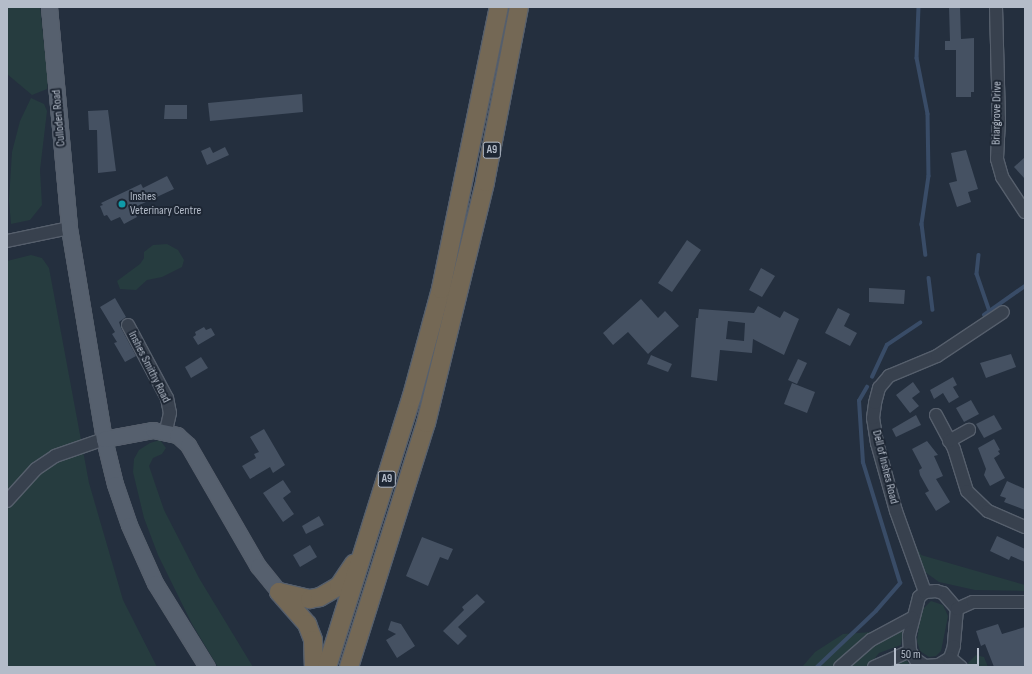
<!DOCTYPE html>
<style>
body{margin:0}
#map{position:relative;width:1032px;height:674px;overflow:hidden;background:#242f3e;font-family:"Sofia Sans Condensed",sans-serif}
div>[style]{position:absolute}
.green>*{inset:0;background:#263c3f}
.stream>*{height:3.5px;margin:-1.75px;padding:0 1.75px;transform-origin:1.75px;border-radius:1.75px;background:#394c67}
.building>*{inset:0;background:#455162}
.roads{filter:drop-shadow(1px 0 #565f6c) drop-shadow(-1px 0 #565f6c) drop-shadow(0 1px #565f6c) drop-shadow(0 -1px #565f6c)}
.minor>*{height:12px;margin:-6px;padding:0 6px;transform-origin:6px;border-radius:6px;background:#38414e}
.major>*{height:15px;margin:-7.5px;padding:0 7.5px;transform-origin:7.5px;border-radius:7.5px;background:#56606e}
.highway>*{height:18px;margin:-9px;padding:0 9px;transform-origin:9px;border-radius:9px;background:#746855}
.dots>*{width:11px;height:11px;translate:-50% -50%;box-sizing:border-box;border:2px solid #1d2633;border-radius:50%}
span{translate:-50% -50%;white-space:nowrap;text-align:center;line-height:1.15;-webkit-text-stroke:4px #1d2633;paint-order:stroke}
.shield-label span{padding:1px 3px;background:#1d2633;border:1px solid;border-radius:3px;-webkit-text-stroke-width:0}
.shield-label{font-size:11px;color:#b4bcc9;font-weight:700}
.street-label{font-size:12px;color:#b4bcc9}
.poi-label{font-size:12px;color:#b4bcc9}
.left{translate:0 -50%;text-align:left}
.frame{position:absolute;inset:0;border:8px solid #b4bcc9;pointer-events:none}
.scale{position:absolute;left:894px;top:648px;width:85px;height:18px;box-sizing:border-box;border:2px solid #b4bcc9;border-top:0;padding-left:5px;font-size:12px;line-height:14px;white-space:nowrap;color:#b4bcc9;-webkit-text-stroke:3px #1d2633;paint-order:stroke}
</style>
<div id="map">
<div class="green">
<i style="clip-path:polygon(7px 7px,40px 7px,48px 81px,47px 89px,32px 95px,7px 74px)"></i>
<i style="clip-path:polygon(31px 98px,44px 104px,47px 111px,40px 170px,42px 205px,30px 220px,11px 224px,9px 200px,12px 152px,20px 121px)"></i>
<i style="clip-path:polygon(167px 244px,178px 250px,184px 260px,182px 267px,162px 277px,147px 280px,136px 290px,120px 289px,117px 281px,140px 264px,144px 258px,144px 252px,153px 245px)"></i>
<i style="clip-path:polygon(31px 255px,42px 258px,49px 268px,89px 483px,123px 600px,157px 667px,7px 667px,7px 261px)"></i>
<i style="clip-path:polygon(160px 440px,166px 448px,162px 454px,153px 458px,149px 466px,164px 510px,199px 578px,253px 667px,218px 667px,192px 624px,158px 555px,144px 518px,133px 472px,134px 459px,139px 450px,150px 443px)"></i>
<i style="clip-path:polygon(911px 537px,921px 555px,1025px 585px,1025px 591px,975px 590px,939px 582px,925px 572px)"></i>
<i style="clip-path:polygon(931px 601px,943px 605px,948px 616px,941px 651px,936px 656px,929px 657px,920px 651px,917px 641px,921px 611px)"></i>
<i style="clip-path:polygon(903px 630px,901px 645px,879px 653px,868px 667px,802px 667px,815px 652px,843px 634px)"></i>
<i style="clip-path:polygon(976px 655px,984px 657px,988px 667px,969px 667px,968px 663px)"></i>
<i style="clip-path:polygon(897px 660px,907px 661px,912px 667px,881px 667px)"></i>
</div>
<div class="stream">
<i style="left:919px;top:7px;width:51px;rotate:92.2deg"></i>
<i style="left:917px;top:58px;width:57px;rotate:78.9deg"></i>
<i style="left:928px;top:114px;width:62px;rotate:89.1deg"></i>
<i style="left:929px;top:176px;width:49px;rotate:98.3deg"></i>
<i style="left:922px;top:224px;width:31px;rotate:83deg"></i>
<i style="left:979px;top:255px;width:19px;rotate:96deg"></i>
<i style="left:977px;top:274px;width:39px;rotate:71deg"></i>
<i style="left:929px;top:278px;width:32px;rotate:83deg"></i>
<i style="left:984px;top:315px;width:50px;rotate:-35.3deg"></i>
<i style="left:872px;top:377px;width:35px;rotate:-65deg"></i>
<i style="left:887px;top:345px;width:40px;rotate:-34deg"></i>
<i style="left:817px;top:667px;width:81px;rotate:-43.5deg"></i>
<i style="left:876px;top:611px;width:37px;rotate:-49deg"></i>
<i style="left:900px;top:583px;width:126px;rotate:-107.1deg"></i>
<i style="left:863px;top:463px;width:62px;rotate:-93.7deg"></i>
<i style="left:859px;top:401px;width:16px;rotate:-60deg"></i>
</div>
<div class="building">
<i style="clip-path:polygon(949px 7px,960px 7px,961px 39px,974px 38px,974px 92px,971px 92px,971px 97px,956px 97px,956px 50px,945px 50px,945px 41px,950px 41px)"></i>
<i style="clip-path:polygon(302px 94px,303px 112px,210px 121px,208px 103px)"></i>
<i style="clip-path:polygon(165px 105px,187px 105px,187px 119px,164px 119px)"></i>
<i style="clip-path:polygon(108px 110px,116px 171px,98px 173px,97px 130px,89px 130px,88px 111px)"></i>
<i style="clip-path:polygon(210px 147px,213px 153px,225px 147px,229px 155px,207px 165px,201px 151px)"></i>
<i style="clip-path:polygon(966px 150px,978px 189px,968px 192px,971px 202px,957px 207px,949px 183px,957px 181px,951px 153px)"></i>
<i style="clip-path:polygon(1025px 157px,1025px 179px,1014px 167px)"></i>
<i style="clip-path:polygon(167px 176px,174px 189px,133px 208px,137px 217px,124px 224px,120px 217px,111px 221px,107px 215px,104px 216px,100px 206px,103px 205px,101px 203px,141px 184px,143px 188px)"></i>
<i style="clip-path:polygon(687px 240px,701px 250px,672px 292px,658px 283px)"></i>
<i style="clip-path:polygon(761px 268px,775px 276px,762px 297px,749px 290px)"></i>
<i style="clip-path:polygon(869px 288px,905px 290px,904px 304px,869px 302px)"></i>
<i style="clip-path:polygon(115px 298px,126px 317px,119px 322px,121px 328px,136px 356px,125px 362px,114px 343px,117px 342px,112px 334px,115px 332px,100px 307px)"></i>
<i style="clip-path:polygon(641px 299px,658px 318px,665px 311px,679px 326px,648px 354px,628px 332px,613px 345px,603px 333px)"></i>
<i style="clip-path:polygon(evenodd,758px 306px,780px 318px,784px 311px,799px 319px,784px 355px,753px 339px,752px 353px,720px 350px,717px 381px,691px 377px,696px 318px,698px 318px,699px 309px,754px 313px,758px 306px,728px 321px,745px 323px,744px 341px,726px 339px,728px 321px)"></i>
<i style="clip-path:polygon(838px 308px,850px 314px,844px 326px,857px 333px,850px 346px,825px 333px)"></i>
<i style="clip-path:polygon(204px 327px,206px 330px,211px 328px,215px 335px,198px 345px,193px 337px,196px 335px,195px 332px)"></i>
<i style="clip-path:polygon(1011px 354px,1016px 367px,986px 378px,980px 363px)"></i>
<i style="clip-path:polygon(651px 355px,672px 364px,668px 372px,647px 364px)"></i>
<i style="clip-path:polygon(201px 357px,208px 368px,191px 378px,185px 367px)"></i>
<i style="clip-path:polygon(798px 359px,807px 363px,797px 384px,788px 380px)"></i>
<i style="clip-path:polygon(953px 377px,957px 385px,953px 387px,959px 397px,949px 403px,943px 393px,934px 399px,930px 390px)"></i>
<i style="clip-path:polygon(913px 382px,920px 392px,912px 398px,919px 406px,910px 413px,896px 395px)"></i>
<i style="clip-path:polygon(792px 383px,815px 392px,807px 413px,784px 404px)"></i>
<i style="clip-path:polygon(971px 400px,979px 414px,964px 422px,956px 408px)"></i>
<i style="clip-path:polygon(916px 415px,921px 425px,896px 437px,892px 429px)"></i>
<i style="clip-path:polygon(994px 415px,1002px 429px,984px 438px,976px 424px)"></i>
<i style="clip-path:polygon(264px 429px,285px 465px,273px 473px,270px 467px,250px 479px,242px 466px,256px 458px,254px 454px,259px 452px,250px 437px)"></i>
<i style="clip-path:polygon(994px 439px,1000px 450px,998px 451px,1000px 454px,994px 458px,1005px 478px,990px 486px,984px 475px,986px 469px,978px 448px)"></i>
<i style="clip-path:polygon(927px 441px,938px 455px,934px 456px,943px 476px,936px 479px,950px 502px,936px 511px,925px 493px,929px 491px,920px 475px,919px 470px,922px 468px,912px 449px)"></i>
<i style="clip-path:polygon(283px 480px,291px 492px,283px 498px,294px 514px,283px 522px,263px 493px)"></i>
<i style="clip-path:polygon(1007px 481px,1025px 489px,1025px 510px,1004px 502px,1006px 498px,1000px 496px)"></i>
<i style="clip-path:polygon(319px 516px,324px 525px,306px 534px,302px 526px)"></i>
<i style="clip-path:polygon(997px 536px,1025px 549px,1025px 562px,1011px 556px,1009px 560px,990px 551px)"></i>
<i style="clip-path:polygon(422px 537px,453px 549px,448px 560px,440px 557px,428px 586px,406px 576px)"></i>
<i style="clip-path:polygon(310px 545px,317px 557px,300px 567px,293px 555px)"></i>
<i style="clip-path:polygon(477px 594px,485px 602px,458px 627px,467px 636px,458px 645px,443px 631px,464px 610px,462px 607px)"></i>
<i style="clip-path:polygon(391px 621px,401px 624px,415px 646px,397px 658px,386px 640px,396px 634px,388px 630px)"></i>
<i style="clip-path:polygon(998px 624px,1002px 634px,1025px 627px,1025px 667px,994px 667px,985px 644px,981px 646px,976px 631px)"></i>
</div>
<div class="roads">
<div class="minor">
<i style="left:996px;top:7px;width:112px;rotate:88.5deg"></i>
<i style="left:999px;top:119px;width:40px;rotate:92.9deg"></i>
<i style="left:997px;top:159px;width:19px;rotate:74deg"></i>
<i style="left:1002px;top:177px;width:42px;rotate:56.7deg"></i>
<i style="left:7px;top:241px;width:63px;rotate:-11.8deg"></i>
<i style="left:128px;top:325px;width:83px;rotate:61.9deg"></i>
<i style="left:167px;top:398px;width:15px;rotate:79deg"></i>
<i style="left:170px;top:413px;width:18px;rotate:103deg"></i>
<i style="left:936px;top:415px;width:38px;rotate:62deg"></i>
<i style="left:954px;top:449px;width:44px;rotate:72.8deg"></i>
<i style="left:967px;top:491px;width:29px;rotate:44deg"></i>
<i style="left:988px;top:511px;width:40px;rotate:23.4deg"></i>
<i style="left:949px;top:441px;width:23px;rotate:-29deg"></i>
<i style="left:7px;top:501px;width:43px;rotate:-47.8deg"></i>
<i style="left:36px;top:469px;width:23px;rotate:-34deg"></i>
<i style="left:55px;top:456px;width:52px;rotate:-19.1deg"></i>
<i style="left:936px;top:591px;width:7px;rotate:16deg"></i>
<i style="left:943px;top:593px;width:21px;rotate:49deg"></i>
<i style="left:957px;top:609px;width:37px;rotate:95deg"></i>
<i style="left:954px;top:646px;width:13px;rotate:108deg"></i>
<i style="left:950px;top:658px;width:13px;rotate:148deg"></i>
<i style="left:939px;top:665px;width:14px;rotate:176deg"></i>
<i style="left:925px;top:666px;width:11px;rotate:-146deg"></i>
<i style="left:916px;top:660px;width:11px;rotate:-124deg"></i>
<i style="left:910px;top:651px;width:15px;rotate:-94deg"></i>
<i style="left:909px;top:636px;width:40px;rotate:-75.6deg"></i>
<i style="left:919px;top:597px;width:8px;rotate:-40deg"></i>
<i style="left:925px;top:592px;width:11px;rotate:-5deg"></i>
<i style="left:925px;top:592px;width:86px;rotate:-109.7deg"></i>
<i style="left:896px;top:511px;width:71px;rotate:-105.6deg"></i>
<i style="left:877px;top:443px;width:25px;rotate:-99deg"></i>
<i style="left:873px;top:418px;width:15px;rotate:-82deg"></i>
<i style="left:875px;top:403px;width:16px;rotate:-75deg"></i>
<i style="left:879px;top:388px;width:16px;rotate:-50deg"></i>
<i style="left:889px;top:376px;width:52px;rotate:-22.6deg"></i>
<i style="left:937px;top:356px;width:79px;rotate:-33.7deg"></i>
<i style="left:957px;top:609px;width:17px;rotate:-24deg"></i>
<i style="left:973px;top:602px;width:52px"></i>
<i style="left:950px;top:658px;width:14px;rotate:39deg"></i>
<i style="left:840px;top:667px;width:41px;rotate:-41.1deg"></i>
<i style="left:871px;top:640px;width:47px;rotate:-28.2deg"></i>
<i style="left:874px;top:667px;width:39px;rotate:-24deg"></i>
</div>
<div class="major">
<i style="left:49px;top:7px;width:222px;rotate:84.8deg"></i>
<i style="left:69px;top:228px;width:214px;rotate:80.6deg"></i>
<i style="left:104px;top:439px;width:46px;rotate:76.3deg"></i>
<i style="left:115px;top:484px;width:43px;rotate:71.1deg"></i>
<i style="left:129px;top:525px;width:64px;rotate:65.9deg"></i>
<i style="left:155px;top:583px;width:99px;rotate:58.2deg"></i>
<i style="left:104px;top:439px;width:50px;rotate:-10.4deg"></i>
<i style="left:153px;top:430px;width:25px;rotate:12deg"></i>
<i style="left:177px;top:435px;width:15px;rotate:42deg"></i>
<i style="left:188px;top:445px;width:140px;rotate:60deg"></i>
<i style="left:258px;top:566px;width:33px;rotate:51deg"></i>
</div>
<div class="highway">
<i style="left:279px;top:592px;width:32px;rotate:13deg"></i>
<i style="left:310px;top:599px;width:10px;rotate:-11deg"></i>
<i style="left:320px;top:597px;width:22px;rotate:-30deg"></i>
<i style="left:339px;top:586px;width:27px;rotate:-56deg"></i>
<i style="left:279px;top:592px;width:43px;rotate:48.8deg"></i>
<i style="left:307px;top:624px;width:17px;rotate:69deg"></i>
<i style="left:313px;top:640px;width:27px;rotate:88deg"></i>
<i style="left:327px;top:667px;width:284px;rotate:-72.6deg"></i>
<i style="left:412px;top:396px;width:111px;rotate:-74.8deg"></i>
<i style="left:441px;top:289px;width:288px;rotate:-78.4deg"></i>
<i style="left:349px;top:667px;width:256px;rotate:-72.5deg"></i>
<i style="left:426px;top:423px;width:248px;rotate:-76.2deg"></i>
<i style="left:485px;top:182px;width:178px;rotate:-79deg"></i>
</div>
</div>
<div class="dots">
<i style="left:122px;top:204px;background:#0f9aa8"></i>
</div>
<div class="shield-label">
<span style="left:492px;top:150px">A9</span>
<span style="left:387px;top:479px">A9</span>
</div>
<div class="street-label">
<span style="left:997px;top:113px;rotate:-89deg">Briargrove Drive</span>
<span style="left:59px;top:118px;rotate:-95deg">Culloden Road</span>
<span style="left:149px;top:367px;rotate:63deg">Inshes Smithy Road</span>
<span style="left:885px;top:467px;rotate:76deg">Dell of Inshes Road</span>
</div>
<div class="poi-label">
<span class="left" style="left:130px;top:204px">Inshes<br>Veterinary Centre</span>
</div>
<div class="frame"></div>
<div class="scale">50 m</div>
</div>
